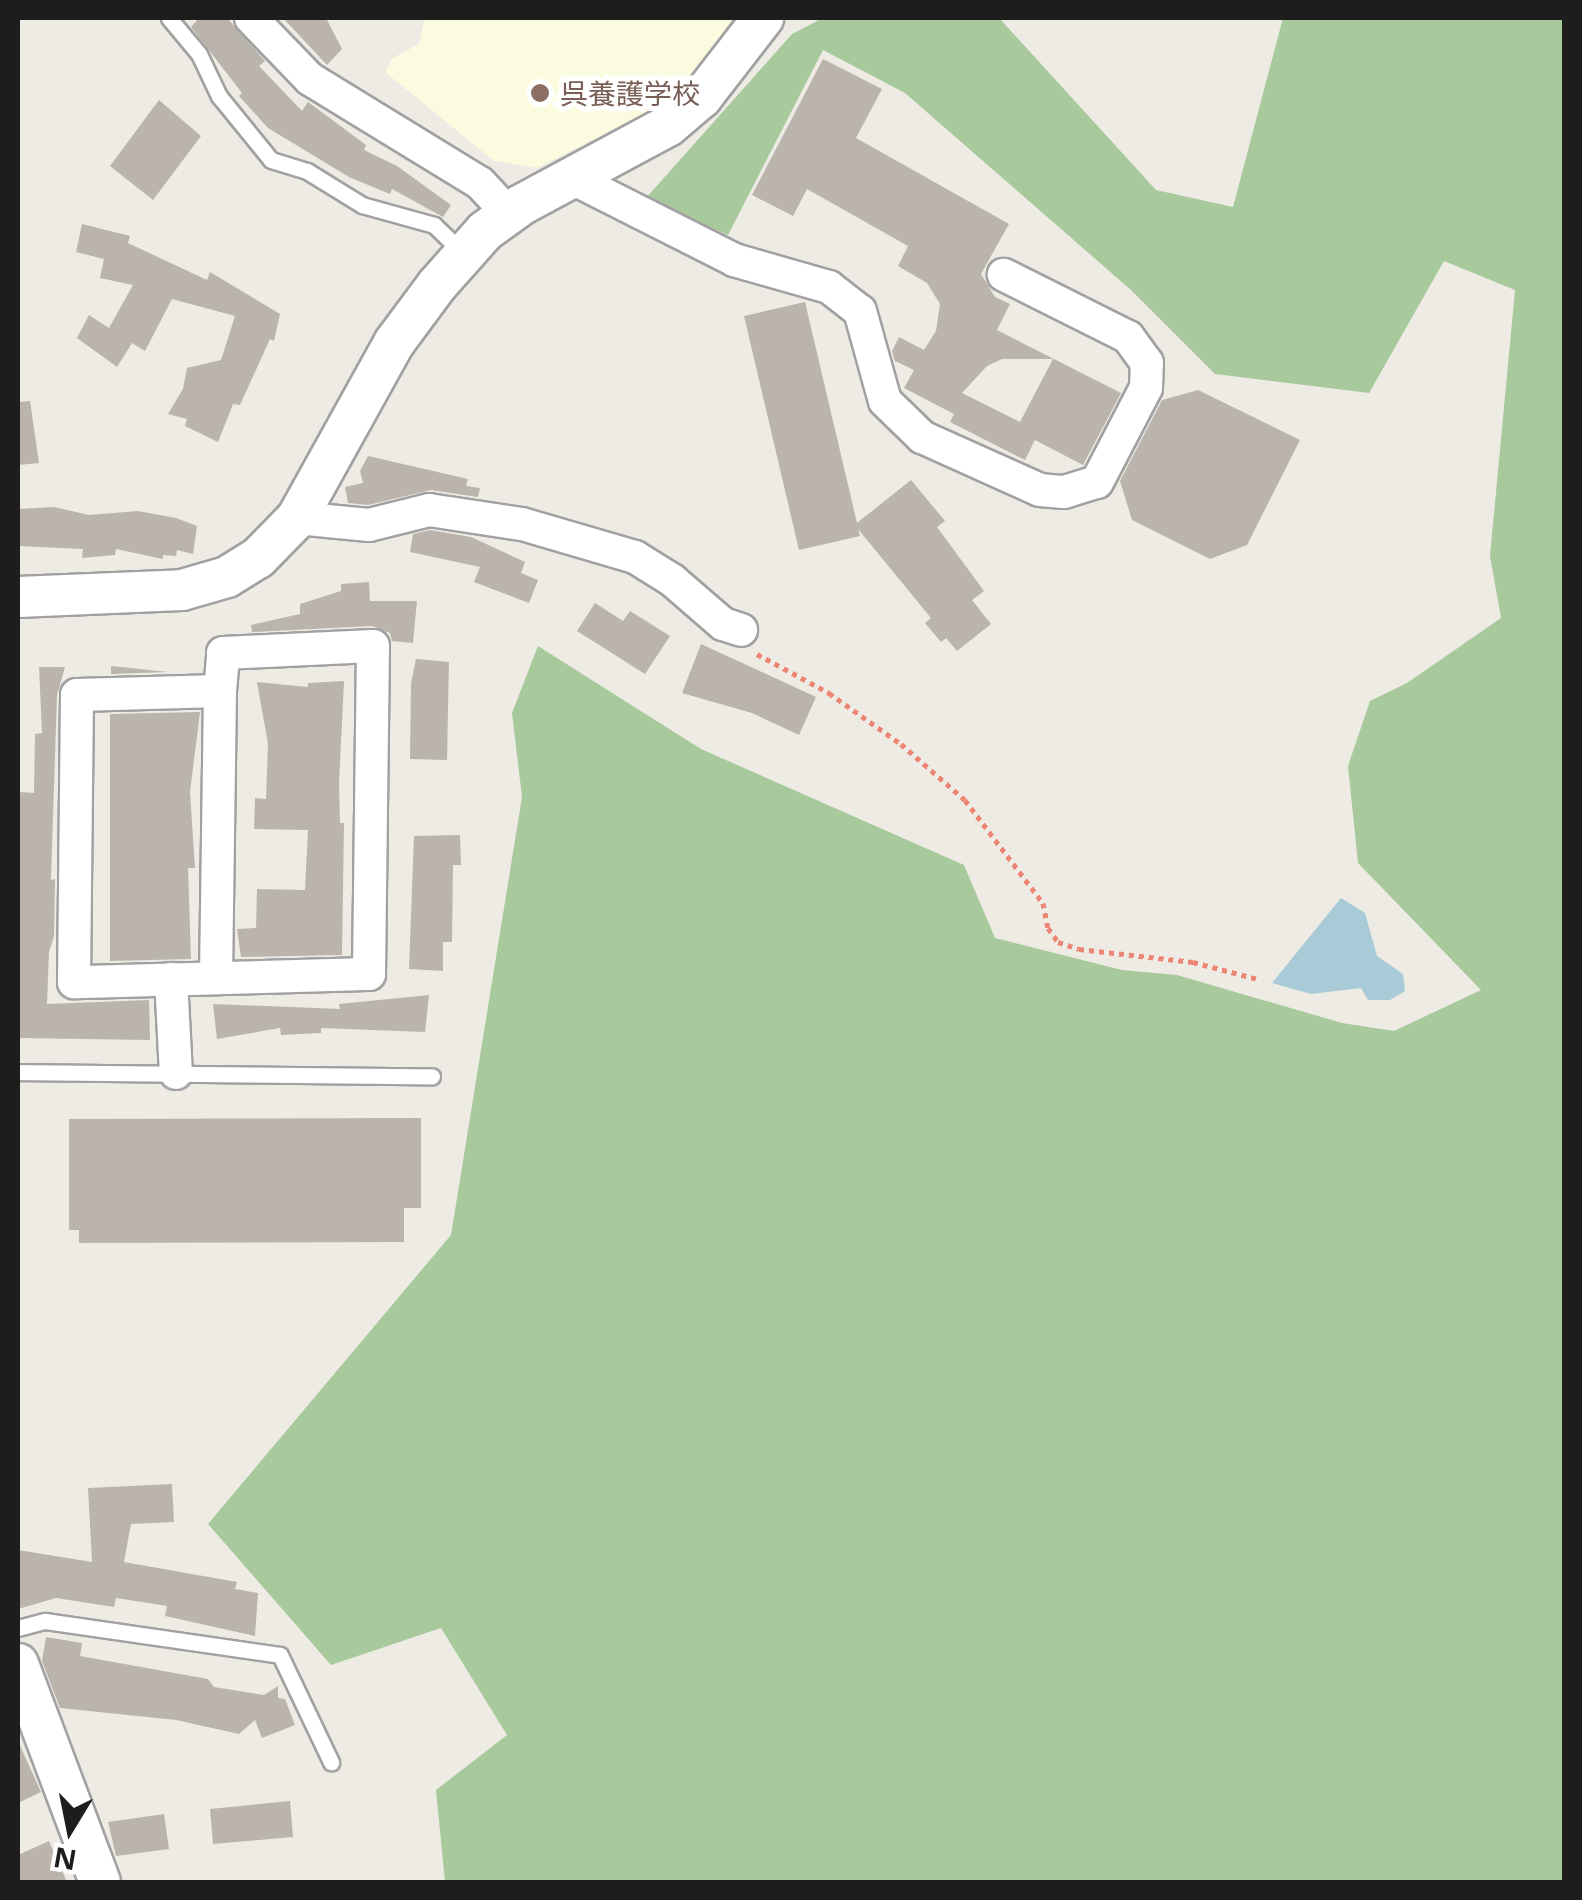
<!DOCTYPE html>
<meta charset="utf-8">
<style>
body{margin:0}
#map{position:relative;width:1582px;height:1900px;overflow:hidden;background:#edebe4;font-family:"Open Sans","Noto Sans JP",sans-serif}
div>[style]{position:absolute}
.education>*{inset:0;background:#fbfcdf}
.forest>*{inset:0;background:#a8c99c}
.water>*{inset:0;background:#a8cbd7}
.building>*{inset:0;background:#bab4ad}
.path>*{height:5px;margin-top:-2.5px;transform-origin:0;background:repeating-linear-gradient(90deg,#ed8575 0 5px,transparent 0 10px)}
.roads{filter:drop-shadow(2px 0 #a1a1a1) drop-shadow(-2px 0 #a1a1a1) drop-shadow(0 2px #a1a1a1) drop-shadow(0 -2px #a1a1a1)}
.service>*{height:15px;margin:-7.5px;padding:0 7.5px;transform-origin:7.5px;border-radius:7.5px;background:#fff}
.minor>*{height:32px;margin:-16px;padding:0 16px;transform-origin:16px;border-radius:16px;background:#fff}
.tertiary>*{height:40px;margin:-20px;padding:0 20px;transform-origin:20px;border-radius:20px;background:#fff}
.dots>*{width:28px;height:28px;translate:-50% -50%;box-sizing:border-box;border:5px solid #fff;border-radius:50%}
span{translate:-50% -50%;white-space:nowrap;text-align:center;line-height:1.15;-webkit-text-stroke:10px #fff;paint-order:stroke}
.education-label{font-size:28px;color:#785e54}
.left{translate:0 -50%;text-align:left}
.frame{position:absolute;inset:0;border:20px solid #1d1d1d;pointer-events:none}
.north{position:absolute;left:20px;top:1780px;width:100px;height:100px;-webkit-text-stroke:8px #fff;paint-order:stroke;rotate:190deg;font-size:28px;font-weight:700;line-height:40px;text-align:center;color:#1d1d1d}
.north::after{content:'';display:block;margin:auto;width:35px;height:45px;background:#1d1d1d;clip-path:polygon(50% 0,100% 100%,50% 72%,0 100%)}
</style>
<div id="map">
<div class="education">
<i style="clip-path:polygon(425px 18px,733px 18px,695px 72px,644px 114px,537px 168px,494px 161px,385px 72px,393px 58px,419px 44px)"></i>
</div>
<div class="forest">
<i style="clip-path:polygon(823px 18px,999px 18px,1156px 190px,1233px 207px,1283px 18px,1564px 18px,1564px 1882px,445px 1882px,436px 1790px,507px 1735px,441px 1628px,331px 1665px,208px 1524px,451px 1235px,522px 797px,512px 713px,538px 646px,701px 749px,964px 865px,995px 938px,1122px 970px,1177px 975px,1342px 1023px,1394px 1031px,1481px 990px,1358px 863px,1348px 766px,1370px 701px,1407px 683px,1501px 618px,1490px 556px,1515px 290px,1444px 261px,1369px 393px,1215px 374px,1131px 290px,905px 93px,823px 50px,728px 235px,646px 198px,792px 34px)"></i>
</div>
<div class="water">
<i style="clip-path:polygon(1341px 898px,1365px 913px,1377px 956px,1403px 974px,1405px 991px,1390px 1000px,1368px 1000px,1361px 988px,1311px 994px,1272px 983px)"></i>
</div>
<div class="building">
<i style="clip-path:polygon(199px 18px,227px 18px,265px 61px,259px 66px,302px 111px,308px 102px,366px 145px,364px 150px,397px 166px,451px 205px,443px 217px,392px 189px,390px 194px,349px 177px,268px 128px,239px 96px,242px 93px,191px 27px)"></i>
<i style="clip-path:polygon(283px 18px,326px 18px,342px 49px,327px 65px)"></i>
<i style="clip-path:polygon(evenodd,823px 59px,882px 89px,856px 138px,1009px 224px,981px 274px,995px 297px,1010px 304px,997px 330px,1121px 393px,1083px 465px,1035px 440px,1025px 460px,950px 422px,954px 414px,904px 388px,914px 370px,895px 361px,892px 351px,899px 337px,924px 350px,936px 331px,940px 304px,927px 283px,898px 266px,908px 246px,807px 189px,793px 216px,752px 195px,823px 59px,1002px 359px,1053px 359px,1020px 422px,962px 393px,987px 366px,1002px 359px)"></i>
<i style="clip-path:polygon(159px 100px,201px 136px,153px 200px,110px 166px)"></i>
<i style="clip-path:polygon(82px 224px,130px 236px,128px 243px,207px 280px,210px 272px,280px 314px,274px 341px,270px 339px,240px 405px,233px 404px,218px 442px,185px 426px,187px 419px,168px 414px,183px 389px,187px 368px,221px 360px,235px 316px,172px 299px,145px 351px,132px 343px,117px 367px,77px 338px,89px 315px,109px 328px,133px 285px,100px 278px,104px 259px,76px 252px)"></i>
<i style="clip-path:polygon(805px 302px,857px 523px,911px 480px,945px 521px,937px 527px,984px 591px,972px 600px,991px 624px,957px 651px,946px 638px,941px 642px,925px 623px,931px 618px,858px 529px,860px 536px,799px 550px,744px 316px)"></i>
<i style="clip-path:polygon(1198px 390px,1300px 440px,1247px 545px,1210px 559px,1132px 520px,1120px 481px,1162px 400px)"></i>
<i style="clip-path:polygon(30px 401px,39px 463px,18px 465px,18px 402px)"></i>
<i style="clip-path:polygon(368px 456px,468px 479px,466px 486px,480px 488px,478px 497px,431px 490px,368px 505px,348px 503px,345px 487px,363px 483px,360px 471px)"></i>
<i style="clip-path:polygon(54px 507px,89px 515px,138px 511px,176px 518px,197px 526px,193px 554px,177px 550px,176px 556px,163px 555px,163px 559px,116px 549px,115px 555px,82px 558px,83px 549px,18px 546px,18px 509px)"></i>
<i style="clip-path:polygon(430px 530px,471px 537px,525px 562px,521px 573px,538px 580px,529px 603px,474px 582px,480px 567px,410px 552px,413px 534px)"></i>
<i style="clip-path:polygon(369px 582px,370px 601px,417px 601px,413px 643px,392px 641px,390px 633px,372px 626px,252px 632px,251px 625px,300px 614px,300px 604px,341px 591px,341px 584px)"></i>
<i style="clip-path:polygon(595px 603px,623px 621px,630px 611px,670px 636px,645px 674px,577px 631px)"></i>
<i style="clip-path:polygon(701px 644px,816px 697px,799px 735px,752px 713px,682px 693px)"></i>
<i style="clip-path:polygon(416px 659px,449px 662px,447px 760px,410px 759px,411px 684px)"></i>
<i style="clip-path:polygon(111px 666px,168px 672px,111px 674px)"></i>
<i style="clip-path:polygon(39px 667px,65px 667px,57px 695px,51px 880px,55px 879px,54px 936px,49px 952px,47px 1004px,149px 1000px,150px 1040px,18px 1038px,19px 792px,34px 793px,35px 734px,42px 733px)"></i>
<i style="clip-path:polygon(344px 681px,339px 783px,340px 823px,344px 823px,342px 955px,241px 957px,237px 929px,256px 928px,257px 889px,305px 890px,308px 830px,254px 829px,255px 798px,266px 799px,268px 744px,257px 682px,308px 687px,308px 683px)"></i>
<i style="clip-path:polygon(200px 712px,190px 792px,195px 868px,188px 868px,191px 959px,110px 961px,110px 714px)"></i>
<i style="clip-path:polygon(460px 835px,461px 865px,453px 865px,452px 942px,443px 942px,443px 971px,409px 969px,414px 836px)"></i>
<i style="clip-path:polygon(429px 995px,425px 1032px,321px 1028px,321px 1033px,281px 1035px,280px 1028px,217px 1039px,213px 1004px,340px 1009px,339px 1004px)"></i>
<i style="clip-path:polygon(421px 1118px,421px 1208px,404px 1208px,404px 1242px,79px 1243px,79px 1230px,69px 1230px,69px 1119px)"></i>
<i style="clip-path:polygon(172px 1484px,174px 1522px,131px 1524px,124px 1562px,237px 1582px,235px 1589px,258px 1593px,255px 1636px,165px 1616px,167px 1606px,116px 1598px,114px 1607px,56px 1598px,18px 1609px,18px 1550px,92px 1562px,88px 1488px)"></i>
<i style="clip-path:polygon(46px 1637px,82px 1643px,80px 1656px,208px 1679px,214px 1687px,264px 1695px,278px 1686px,278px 1698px,285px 1699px,295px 1725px,262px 1738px,255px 1720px,239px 1734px,176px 1720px,60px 1708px,42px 1661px)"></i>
<i style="clip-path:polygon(18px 1741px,41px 1792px,18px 1803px)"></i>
<i style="clip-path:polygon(290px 1801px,293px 1837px,213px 1844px,210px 1809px)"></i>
<i style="clip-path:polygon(164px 1814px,169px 1849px,116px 1856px,108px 1822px)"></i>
<i style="clip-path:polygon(49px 1841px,67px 1882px,18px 1882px,18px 1855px)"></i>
</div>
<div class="path">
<i style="left:757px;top:654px;width:82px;rotate:28.4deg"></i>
<i style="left:829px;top:693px;width:88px;rotate:35.3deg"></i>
<i style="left:901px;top:744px;width:85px;rotate:41.2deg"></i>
<i style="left:965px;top:800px;width:129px;rotate:52.9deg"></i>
<i style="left:1043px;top:903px;width:25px;rotate:79deg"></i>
<i style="left:1048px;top:928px;width:17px;rotate:54deg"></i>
<i style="left:1058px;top:942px;width:22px;rotate:18deg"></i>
<i style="left:1079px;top:949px;width:115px;rotate:6.5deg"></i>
<i style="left:1193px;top:962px;width:67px;rotate:14.7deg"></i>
</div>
<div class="roads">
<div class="service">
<i style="left:169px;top:18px;width:47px;rotate:50.2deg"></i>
<i style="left:199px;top:54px;width:47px;rotate:64.5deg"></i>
<i style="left:219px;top:96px;width:82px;rotate:50.9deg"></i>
<i style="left:271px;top:160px;width:38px;rotate:17deg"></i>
<i style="left:307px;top:171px;width:65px;rotate:31.7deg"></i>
<i style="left:362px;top:205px;width:75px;rotate:15.5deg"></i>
<i style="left:434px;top:225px;width:42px;rotate:44deg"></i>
<i style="left:18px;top:1072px;width:414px;rotate:0.6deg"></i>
<i style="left:18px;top:1628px;width:28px;rotate:-15deg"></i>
<i style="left:45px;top:1621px;width:237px;rotate:8.2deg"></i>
<i style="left:280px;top:1655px;width:119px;rotate:64.5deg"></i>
</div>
<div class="minor">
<i style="left:251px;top:18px;width:85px;rotate:46deg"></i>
<i style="left:310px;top:79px;width:199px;rotate:31.5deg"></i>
<i style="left:480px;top:183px;width:42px;rotate:46.9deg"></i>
<i style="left:572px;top:178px;width:182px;rotate:26.8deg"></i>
<i style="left:734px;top:260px;width:99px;rotate:15.9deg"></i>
<i style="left:829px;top:287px;width:39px;rotate:38deg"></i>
<i style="left:860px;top:311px;width:93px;rotate:74.5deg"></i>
<i style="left:885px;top:401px;width:52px;rotate:44.2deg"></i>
<i style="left:922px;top:437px;width:129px;rotate:24.2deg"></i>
<i style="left:1040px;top:490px;width:24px;rotate:5deg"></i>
<i style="left:1064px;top:492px;width:34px;rotate:-17deg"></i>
<i style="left:1097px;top:482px;width:106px;rotate:-62.5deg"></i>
<i style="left:1146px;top:388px;width:25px;rotate:-88deg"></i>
<i style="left:1147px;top:363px;width:32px;rotate:-126deg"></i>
<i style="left:1128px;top:337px;width:139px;rotate:-153.4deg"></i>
<i style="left:297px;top:518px;width:72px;rotate:5.6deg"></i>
<i style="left:369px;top:525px;width:62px;rotate:-14deg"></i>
<i style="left:429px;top:510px;width:94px;rotate:8.6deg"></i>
<i style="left:522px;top:524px;width:118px;rotate:16.3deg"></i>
<i style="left:635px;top:557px;width:44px;rotate:31.9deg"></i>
<i style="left:672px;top:580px;width:67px;rotate:40.8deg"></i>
<i style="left:723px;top:624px;width:19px;rotate:18deg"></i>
<i style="left:373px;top:646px;width:328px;rotate:90.7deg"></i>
<i style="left:369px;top:974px;width:295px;rotate:178.4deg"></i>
<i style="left:74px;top:982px;width:287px;rotate:-89.4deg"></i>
<i style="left:77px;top:695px;width:143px;rotate:-1.6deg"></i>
<i style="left:220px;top:691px;width:38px;rotate:-85deg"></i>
<i style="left:223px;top:653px;width:150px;rotate:-2.7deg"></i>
<i style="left:216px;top:978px;width:287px;rotate:-89.2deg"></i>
<i style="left:171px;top:979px;width:94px;rotate:87deg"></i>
</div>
<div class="tertiary">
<i style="left:18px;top:597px;width:164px;rotate:-2.4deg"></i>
<i style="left:182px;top:590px;width:47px;rotate:-16.1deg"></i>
<i style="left:227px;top:577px;width:36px;rotate:-32deg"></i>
<i style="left:258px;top:558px;width:56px;rotate:-45.7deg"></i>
<i style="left:297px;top:518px;width:200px;rotate:-61deg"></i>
<i style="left:394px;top:343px;width:72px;rotate:-53.4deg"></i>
<i style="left:437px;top:285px;width:72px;rotate:-48.4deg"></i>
<i style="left:485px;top:231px;width:44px;rotate:-35.8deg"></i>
<i style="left:521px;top:205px;width:167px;rotate:-28.3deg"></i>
<i style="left:668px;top:126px;width:45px;rotate:-40.5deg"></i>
<i style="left:702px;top:97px;width:100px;rotate:-52.3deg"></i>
<i style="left:18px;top:1664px;width:233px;rotate:69.4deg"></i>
</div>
</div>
<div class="dots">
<i style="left:540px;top:93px;background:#8d6e63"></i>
</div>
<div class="education-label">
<span class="left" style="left:560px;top:93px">呉養護学校</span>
</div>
<div class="frame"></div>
<div class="north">N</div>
</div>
